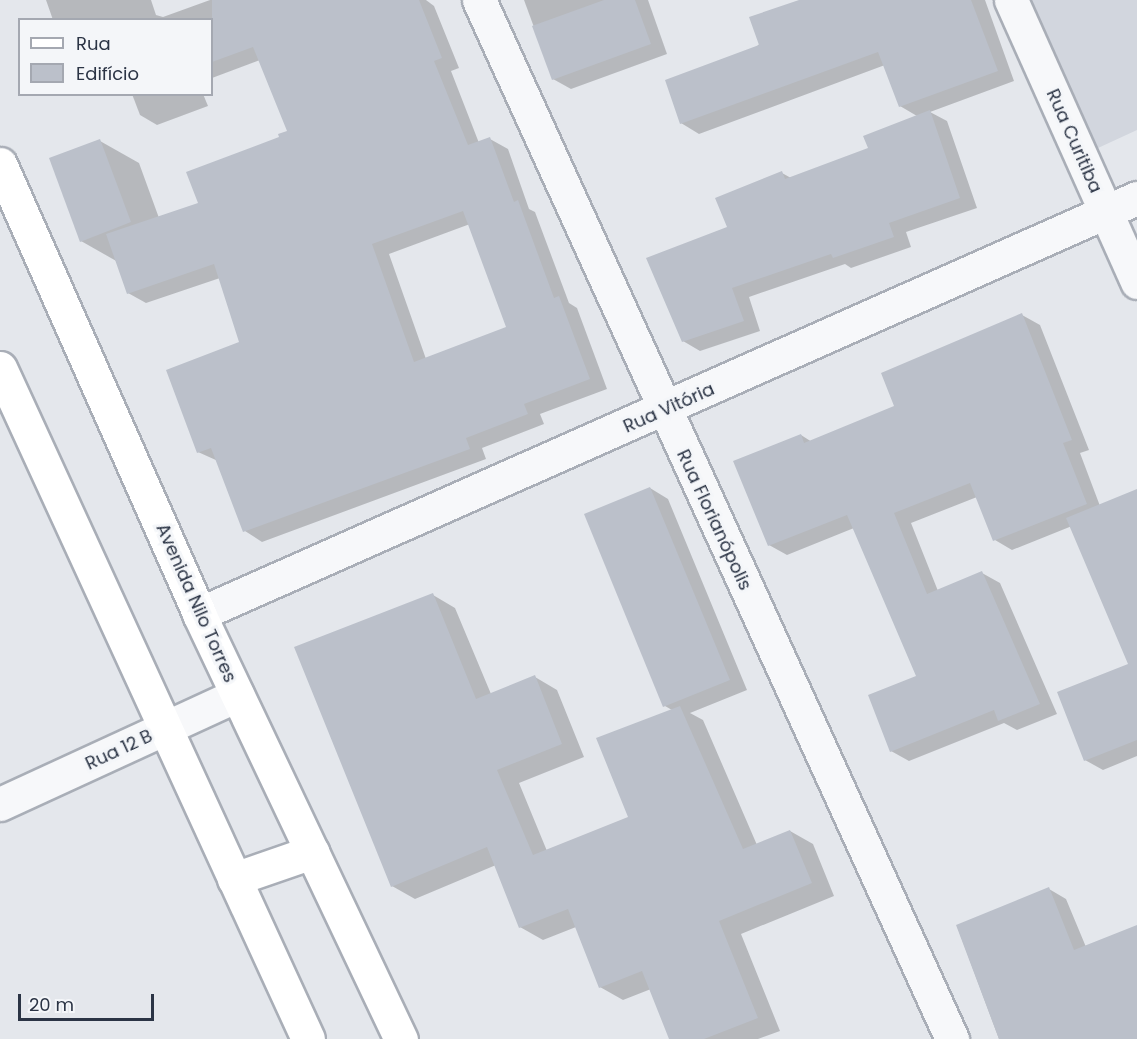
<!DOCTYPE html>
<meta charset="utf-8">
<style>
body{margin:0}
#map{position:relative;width:1137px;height:1039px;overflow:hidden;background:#e4e7ec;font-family:Poppins,sans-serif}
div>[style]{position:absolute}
.built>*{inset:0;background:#d2d6de}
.shadow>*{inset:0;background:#0003}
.building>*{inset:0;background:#bbc0ca}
.roads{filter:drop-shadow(2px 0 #a9aeb7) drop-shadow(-2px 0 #a9aeb7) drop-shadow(0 2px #a9aeb7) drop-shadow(0 -2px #a9aeb7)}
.street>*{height:33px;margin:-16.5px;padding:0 16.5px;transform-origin:16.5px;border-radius:16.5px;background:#f7f8fa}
.secondary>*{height:33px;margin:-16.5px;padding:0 16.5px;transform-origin:16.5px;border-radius:16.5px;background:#fff}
span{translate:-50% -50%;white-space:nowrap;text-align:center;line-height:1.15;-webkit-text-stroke:6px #f4f6f9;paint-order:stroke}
.street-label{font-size:18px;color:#2b3445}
.legend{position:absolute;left:18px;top:18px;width:195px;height:78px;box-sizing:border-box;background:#f4f6f9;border:2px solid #a4a8b1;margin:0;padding:8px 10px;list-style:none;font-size:18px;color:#2b3445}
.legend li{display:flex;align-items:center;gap:12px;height:30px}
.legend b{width:30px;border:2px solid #a4a8b1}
.scale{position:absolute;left:18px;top:994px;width:136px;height:27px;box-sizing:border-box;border:3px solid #2b3445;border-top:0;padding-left:8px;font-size:18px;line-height:21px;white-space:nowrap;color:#2b3445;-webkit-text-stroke:4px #f4f6f9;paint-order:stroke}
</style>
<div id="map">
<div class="built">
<i style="clip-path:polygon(1030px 0,1137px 0,1137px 130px,1098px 148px)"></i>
</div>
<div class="shadow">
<i style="clip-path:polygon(evenodd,46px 0,151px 0,156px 15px,163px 17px,210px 0,426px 0,434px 6px,459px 68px,451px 71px,479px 143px,490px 139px,508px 149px,529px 209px,535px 212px,569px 303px,577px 308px,607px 389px,540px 414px,544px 424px,482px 448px,486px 459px,262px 542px,245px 531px,218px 461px,198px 452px,241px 343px,220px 278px,146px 303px,128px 293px,118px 262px,81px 241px,100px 141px,139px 163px,159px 218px,200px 204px,289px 132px,260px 60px,212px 78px,212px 20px,53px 20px,46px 0,470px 224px,508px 328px,426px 359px,389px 254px,470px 224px)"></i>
<i style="clip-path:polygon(524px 0,648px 0,667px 54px,571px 89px,553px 79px)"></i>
<i style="clip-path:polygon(803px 0,985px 0,1014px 81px,930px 112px,947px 121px,977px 208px,906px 232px,911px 247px,851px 268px,845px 264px,749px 297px,760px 331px,700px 351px,683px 341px,729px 228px,782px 173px,791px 178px,870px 149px,917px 116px,900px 106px,885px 65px,699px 134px,681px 123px)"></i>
<i style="clip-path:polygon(132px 94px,203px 94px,208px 106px,157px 125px,140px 115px)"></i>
<i style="clip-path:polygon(1022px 315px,1040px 325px,1089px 450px,1080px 453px,1100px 506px,1137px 491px,1137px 756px,1103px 770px,1085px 760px,1130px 664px,1072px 526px,1012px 550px,995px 540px,977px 497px,911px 523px,938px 591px,982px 573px,1000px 583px,1057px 714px,1017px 730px,1004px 723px,909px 761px,891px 751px,918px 677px,854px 528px,787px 555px,769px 545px,801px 435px,812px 442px,896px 407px)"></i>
<i style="clip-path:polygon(650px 488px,668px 499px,747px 690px,690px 713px,703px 720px,757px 845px,790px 831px,813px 844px,834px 896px,741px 934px,780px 1031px,758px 1039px,671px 1039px,651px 989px,623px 1000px,600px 987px,576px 927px,543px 940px,520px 927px,496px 865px,415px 899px,392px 886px,433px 595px,455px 608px,491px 694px,535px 677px,557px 690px,584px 757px,519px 783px,547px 851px,630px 818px,672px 710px,665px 706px)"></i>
<i style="clip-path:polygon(1049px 889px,1066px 899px,1086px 947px,1137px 926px,1137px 1039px,999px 1039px,957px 926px)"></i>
</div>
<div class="building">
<i style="clip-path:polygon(evenodd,212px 0,419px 0,442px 58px,434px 61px,468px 145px,490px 137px,514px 202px,518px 200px,554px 298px,559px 296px,590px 379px,524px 404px,528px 414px,466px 438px,470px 449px,243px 532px,211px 448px,197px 453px,166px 370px,239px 342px,214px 264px,127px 294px,106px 234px,198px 203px,186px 172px,279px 137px,278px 134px,287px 131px,253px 47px,212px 62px,212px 0,463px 211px,506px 327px,414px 362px,372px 244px,463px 211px)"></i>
<i style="clip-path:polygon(604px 0,635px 0,651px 44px,552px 80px,532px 26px)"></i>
<i style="clip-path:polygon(799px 0,971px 0,998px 71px,899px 107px,878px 52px,680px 124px,665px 80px,759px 45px,749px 17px)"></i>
<i style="clip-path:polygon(930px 110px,960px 198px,889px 223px,894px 237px,833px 258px,831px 254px,732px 288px,744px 321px,682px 342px,646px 258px,727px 227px,715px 198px,782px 171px,785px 179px,868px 148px,863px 136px)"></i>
<i style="clip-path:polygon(100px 139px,131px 222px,80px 242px,49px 158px)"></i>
<i style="clip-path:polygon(1022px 313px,1072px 440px,1063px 443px,1087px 504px,993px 541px,970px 483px,894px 513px,927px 594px,982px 571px,1040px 704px,998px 721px,994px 710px,890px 752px,868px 695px,916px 676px,847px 515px,768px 546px,733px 461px,801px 434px,804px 443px,894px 406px,881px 373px)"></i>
<i style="clip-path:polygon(650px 487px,730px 680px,663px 707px,584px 514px)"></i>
<i style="clip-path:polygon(1137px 489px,1137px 740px,1084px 761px,1057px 692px,1128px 664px,1066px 518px)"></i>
<i style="clip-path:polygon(433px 593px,476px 699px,535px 675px,562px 744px,497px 770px,533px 855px,628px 817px,596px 738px,680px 706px,743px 849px,790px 830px,812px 883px,719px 921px,758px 1018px,704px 1039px,669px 1039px,642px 971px,599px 988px,568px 909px,519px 928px,487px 847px,391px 887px,294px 647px)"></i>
<i style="clip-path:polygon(1049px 887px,1074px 950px,1137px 925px,1137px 1039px,999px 1039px,956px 925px)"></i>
</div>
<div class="roads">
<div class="street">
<i style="left:479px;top:0;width:1142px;rotate:65.52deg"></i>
<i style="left:1011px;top:0;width:309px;rotate:65.9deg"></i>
<i style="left:199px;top:614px;width:1026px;rotate:-23.92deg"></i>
<i style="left:0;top:804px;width:261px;rotate:-24.7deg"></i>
</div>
<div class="secondary">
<i style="left:0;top:164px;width:492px;rotate:66.1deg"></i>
<i style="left:199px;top:614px;width:471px;rotate:64.6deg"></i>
<i style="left:0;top:368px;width:738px;rotate:65.34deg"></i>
<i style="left:234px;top:879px;width:83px;rotate:-19.1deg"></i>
</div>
</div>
<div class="street-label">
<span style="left:1074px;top:141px;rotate:66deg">Rua Curitiba</span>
<span style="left:669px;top:408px;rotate:-24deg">Rua Vitória</span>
<span style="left:714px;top:520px;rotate:65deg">Rua Florianópolis</span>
<span style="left:196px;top:603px;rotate:66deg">Avenida Nilo Torres</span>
<span style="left:119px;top:750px;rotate:-25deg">Rua 12 B</span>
</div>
<ul class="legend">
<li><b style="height:8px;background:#fff"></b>Rua</li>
<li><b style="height:16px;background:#bbc0ca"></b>Edifício</li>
</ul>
<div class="scale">20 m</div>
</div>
